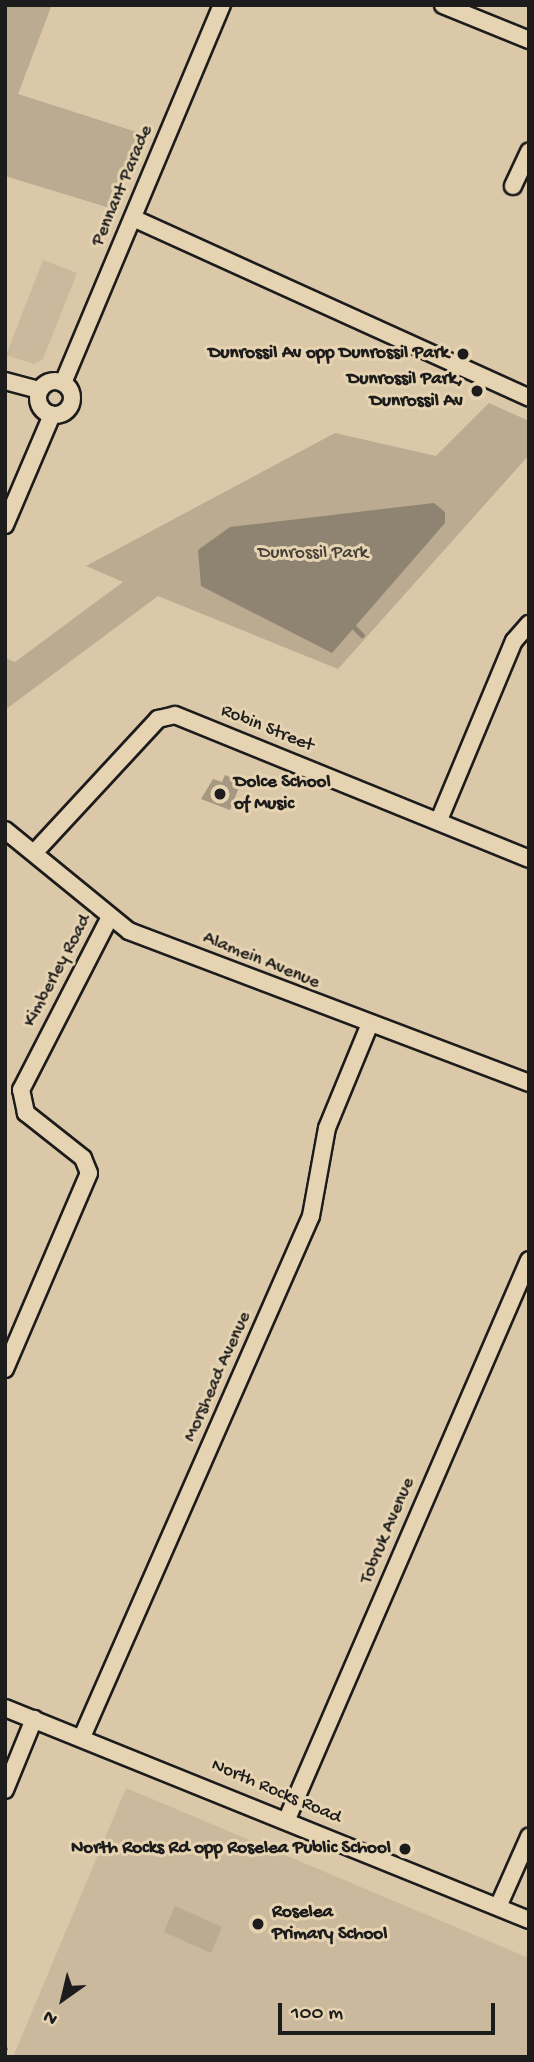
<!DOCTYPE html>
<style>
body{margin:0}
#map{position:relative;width:534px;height:2062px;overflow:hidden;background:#dac8a8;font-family:"Gochi Hand",sans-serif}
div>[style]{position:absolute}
.built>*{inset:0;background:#cab99c}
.green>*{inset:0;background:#baab91}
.water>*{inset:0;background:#8e8471}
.stream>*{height:4.5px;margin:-2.25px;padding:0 2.25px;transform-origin:2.25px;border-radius:2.25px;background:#8e8471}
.building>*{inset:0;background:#a59780}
.roads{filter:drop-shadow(2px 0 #1c1c1c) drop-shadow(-2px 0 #1c1c1c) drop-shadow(0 2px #1c1c1c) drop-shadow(0 -2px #1c1c1c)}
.minor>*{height:16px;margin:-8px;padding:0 8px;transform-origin:8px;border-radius:8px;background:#e6d3b1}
.minor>.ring{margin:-8px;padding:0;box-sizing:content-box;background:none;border:16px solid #e6d3b1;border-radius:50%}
.dots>*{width:19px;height:19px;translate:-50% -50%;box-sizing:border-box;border:4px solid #e6d3b1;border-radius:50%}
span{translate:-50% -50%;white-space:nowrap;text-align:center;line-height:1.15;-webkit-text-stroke:6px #e6d3b1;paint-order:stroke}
.street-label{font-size:19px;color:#1c1c1c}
.poi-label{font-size:19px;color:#1c1c1c;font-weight:700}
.right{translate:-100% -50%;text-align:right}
.left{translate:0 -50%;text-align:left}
.park-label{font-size:19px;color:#444039}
.frame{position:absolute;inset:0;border:7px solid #1c1c1c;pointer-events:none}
.north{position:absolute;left:28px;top:1964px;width:70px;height:70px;-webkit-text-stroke:5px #e6d3b1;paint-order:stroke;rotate:214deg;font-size:19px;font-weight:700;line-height:28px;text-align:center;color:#1c1c1c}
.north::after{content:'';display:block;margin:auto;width:24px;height:32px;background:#1c1c1c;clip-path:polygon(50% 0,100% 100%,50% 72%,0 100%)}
.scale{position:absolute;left:278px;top:2003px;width:217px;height:32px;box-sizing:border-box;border:4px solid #1c1c1c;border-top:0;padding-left:9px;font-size:21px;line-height:24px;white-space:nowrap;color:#1c1c1c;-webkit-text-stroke:5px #e6d3b1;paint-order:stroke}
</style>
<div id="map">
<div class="built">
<i style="clip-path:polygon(43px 260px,77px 273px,43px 359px,34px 364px,6px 355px)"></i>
<i style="clip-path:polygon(126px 1788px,529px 1958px,529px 2057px,13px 2057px)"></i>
</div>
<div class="green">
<i style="clip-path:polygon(5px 5px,51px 7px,18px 94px,143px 134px,110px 208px,5px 176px)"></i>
<i style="clip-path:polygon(489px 403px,529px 421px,529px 455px,338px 669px,158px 596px,5px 710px,5px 658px,15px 662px,123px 582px,86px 566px,335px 433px,436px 456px)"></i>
<i style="clip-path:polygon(175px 1906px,222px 1927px,211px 1953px,164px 1932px)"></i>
</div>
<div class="water">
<i style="clip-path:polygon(434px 503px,445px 512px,445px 523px,332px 653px,201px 586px,198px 550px,230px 527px)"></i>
</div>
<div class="stream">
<i style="left:350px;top:623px;width:17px;rotate:45deg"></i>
<i style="left:5px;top:2049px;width:1px"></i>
</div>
<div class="building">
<i style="clip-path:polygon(225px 775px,241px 782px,230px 810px,201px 799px,213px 779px,222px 782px)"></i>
</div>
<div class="roads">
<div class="minor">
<i style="left:443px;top:5px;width:93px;rotate:22.1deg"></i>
<i style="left:513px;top:186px;width:38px;rotate:-65deg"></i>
<i style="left:133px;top:218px;width:435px;rotate:24.4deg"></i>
<i class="ring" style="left:38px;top:381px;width:18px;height:18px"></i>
<i style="left:5px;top:381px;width:35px;rotate:15deg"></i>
<i style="left:63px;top:383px;width:410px;rotate:-67.2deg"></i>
<i style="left:5px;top:525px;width:120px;rotate:-66.9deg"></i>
<i style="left:439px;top:820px;width:194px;rotate:-67.3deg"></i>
<i style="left:514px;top:641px;width:23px;rotate:-49deg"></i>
<i style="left:5px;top:830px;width:160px;rotate:39.2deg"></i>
<i style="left:129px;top:931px;width:428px;rotate:20.8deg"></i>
<i style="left:34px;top:853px;width:183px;rotate:-47.2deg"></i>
<i style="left:158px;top:719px;width:17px;rotate:-13deg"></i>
<i style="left:175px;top:715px;width:382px;rotate:22.1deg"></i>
<i style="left:5px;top:1369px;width:213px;rotate:-66.8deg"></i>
<i style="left:89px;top:1173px;width:16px;rotate:-112deg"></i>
<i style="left:83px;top:1158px;width:73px;rotate:-141.7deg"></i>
<i style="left:26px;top:1113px;width:24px;rotate:-102deg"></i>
<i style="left:21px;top:1090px;width:195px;rotate:-62.8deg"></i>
<i style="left:5px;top:1708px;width:565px;rotate:22.03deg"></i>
<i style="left:82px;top:1737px;width:569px;rotate:-66.27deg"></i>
<i style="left:311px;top:1216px;width:89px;rotate:-79.7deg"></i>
<i style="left:327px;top:1128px;width:110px;rotate:-67.6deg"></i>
<i style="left:5px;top:1790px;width:77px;rotate:-67.8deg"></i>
<i style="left:287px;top:1819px;width:609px;rotate:-66.59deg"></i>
<i style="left:498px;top:1907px;width:77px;rotate:-66.1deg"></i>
</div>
</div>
<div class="dots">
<i style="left:463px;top:354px;background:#1c1c1c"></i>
<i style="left:477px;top:391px;background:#1c1c1c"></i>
<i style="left:220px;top:794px;background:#1c1c1c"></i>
<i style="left:405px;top:1849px;background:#1c1c1c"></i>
<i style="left:258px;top:1924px;background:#1c1c1c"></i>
</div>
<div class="street-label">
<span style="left:123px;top:186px;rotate:-67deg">Pennant Parade</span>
<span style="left:267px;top:729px;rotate:22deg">Robin Street</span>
<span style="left:261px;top:961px;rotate:22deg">Alamein Avenue</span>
<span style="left:58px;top:971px;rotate:-62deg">Kimberley Road</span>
<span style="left:218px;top:1377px;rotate:-66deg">Morshead Avenue</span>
<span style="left:388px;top:1531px;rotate:-67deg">Tobruk Avenue</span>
<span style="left:276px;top:1792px;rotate:23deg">North Rocks Road</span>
</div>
<div class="poi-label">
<span class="right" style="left:449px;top:354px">Dunrossil Av opp Dunrossil Park</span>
<span class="right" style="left:463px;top:391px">Dunrossil Park,<br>Dunrossil Av</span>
<span class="left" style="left:234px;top:794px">Dolce School<br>of Music</span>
<span class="right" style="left:391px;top:1849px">North Rocks Rd opp Roselea Public School</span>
<span class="left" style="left:272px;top:1924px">Roselea<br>Primary School</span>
</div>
<div class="park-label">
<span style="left:313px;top:554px">Dunrossil Park</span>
</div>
<div class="frame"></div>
<div class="north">N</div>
<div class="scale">100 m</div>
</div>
